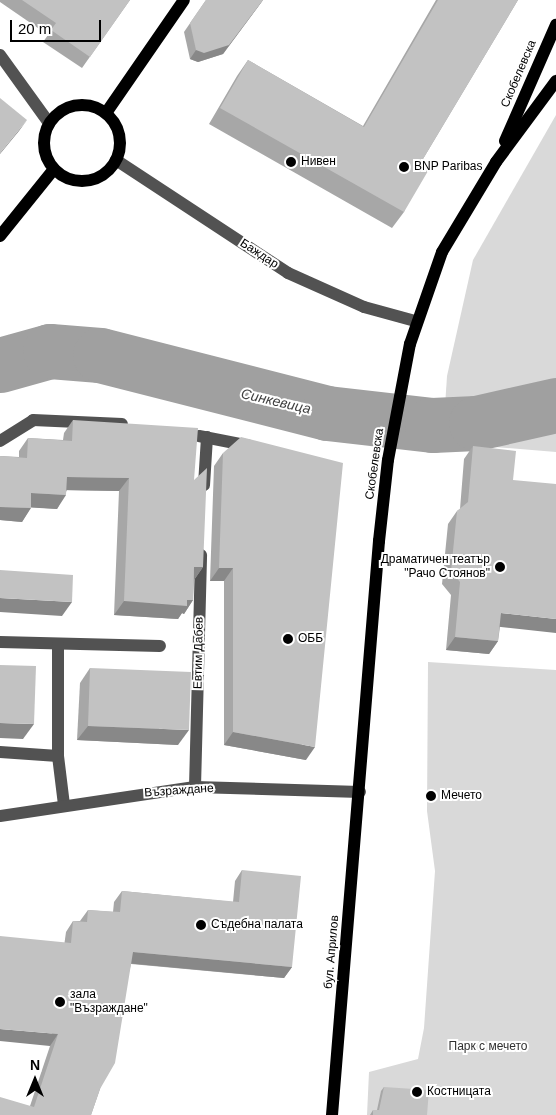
<!DOCTYPE html>
<meta charset="utf-8">
<style>
body{margin:0}
#map{position:relative;width:556px;height:1115px;overflow:hidden;background:#fff;font-family:Helvetica,sans-serif}
div>[style]{position:absolute}
.green>*{inset:0;background:#d9d9d9}
.river>*{height:55px;margin:-27.5px;padding:0 27.5px;transform-origin:27.5px;border-radius:27.5px;background:#a0a0a0}
.minor>*{height:12px;margin:-6px;padding:0 6px;transform-origin:6px;border-radius:6px;background:#525252}
.major>*{height:12px;margin:-6px;padding:0 6px;transform-origin:6px;border-radius:6px;background:#000}
.major>.ring{margin:-6px;padding:0;box-sizing:content-box;background:none;border:12px solid #000;border-radius:50%}
.wall>*{inset:0;background:#a7a7a7}
.shaded-wall>*{inset:0;background:#888}
.building>*{inset:0;background:#c2c2c2}
.dots>*{width:14px;height:14px;translate:-50% -50%;box-sizing:border-box;border:2px solid #fff;border-radius:50%}
span{translate:-50% -50%;white-space:nowrap;text-align:center;line-height:1.15;-webkit-text-stroke:4px #fff;paint-order:stroke}
.street-label{font-size:12px;color:#000}
.poi-label{font-size:12px;color:#000}
.left{translate:0 -50%;text-align:left}
.right{translate:-100% -50%;text-align:right}
.park-label{font-size:12px;color:#303030}
.water-label{font-size:14px;color:#414141;font-style:italic}
.north{position:absolute;left:10px;top:1055px;width:50px;height:50px;-webkit-text-stroke:4px #fff;paint-order:stroke;rotate:0deg;font-size:14px;font-weight:700;line-height:20px;text-align:center;color:#000}
.north::after{content:'';display:block;margin:auto;width:18px;height:22px;background:#000;clip-path:polygon(50% 0,100% 100%,50% 72%,0 100%)}
.scale{position:absolute;left:10px;top:20px;width:91px;height:22px;box-sizing:border-box;border:2px solid #000;border-top:0;padding-left:6px;font-size:15px;line-height:18px;white-space:nowrap;color:#000;-webkit-text-stroke:4px #fff;paint-order:stroke}
</style>
<div id="map">
<div class="green">
<i style="clip-path:polygon(556px 115px,556px 452px,457px 444px,443px 437px,447px 376px,473px 260px)"></i>
<i style="clip-path:polygon(428px 662px,556px 670px,556px 1115px,367px 1115px,369px 1072px,418px 1059px,424px 1028px,435px 871px,427px 811px)"></i>
</div>
<div class="river">
<i style="left:0;top:365px;width:52px;rotate:-15.6deg"></i>
<i style="left:50px;top:351px;width:50px;rotate:4.6deg"></i>
<i style="left:100px;top:355px;width:234px;rotate:14.3deg"></i>
<i style="left:327px;top:413px;width:106px;rotate:6.5deg"></i>
<i style="left:432px;top:425px;width:44px;rotate:-2.6deg"></i>
<i style="left:476px;top:423px;width:82px;rotate:-12.7deg"></i>
</div>
<div class="minor">
<i style="left:0;top:55px;width:84px;rotate:54.2deg"></i>
<i style="left:116px;top:160px;width:206px;rotate:33.3deg"></i>
<i style="left:288px;top:273px;width:83px;rotate:24.1deg"></i>
<i style="left:364px;top:307px;width:53px;rotate:15.4deg"></i>
<i style="left:199px;top:436px;width:52px;rotate:11.1deg"></i>
<i style="left:0;top:441px;width:39px;rotate:-32deg"></i>
<i style="left:33px;top:420px;width:89px;rotate:2.6deg"></i>
<i style="left:204px;top:485px;width:48px;rotate:-86.4deg"></i>
<i style="left:0;top:642px;width:160px;rotate:1.4deg"></i>
<i style="left:58px;top:645px;width:111px;rotate:90deg"></i>
<i style="left:58px;top:756px;width:49px;rotate:83deg"></i>
<i style="left:0;top:752px;width:58px;rotate:3.9deg"></i>
<i style="left:195px;top:787px;width:232px;rotate:-88.5deg"></i>
<i style="left:0;top:816px;width:197px;rotate:-8.5deg"></i>
<i style="left:195px;top:787px;width:165px;rotate:1.7deg"></i>
</div>
<div class="major">
<i class="ring" style="left:44px;top:105px;width:64px;height:64px"></i>
<i style="left:106px;top:113px;width:137px;rotate:-55.4deg"></i>
<i style="left:505px;top:141px;width:127px;rotate:-66.3deg"></i>
<i style="left:0;top:236px;width:86px;rotate:-51.1deg"></i>
<i style="left:332px;top:1115px;width:576px;rotate:-85.32deg"></i>
<i style="left:379px;top:541px;width:81px;rotate:-83.7deg"></i>
<i style="left:388px;top:460px;width:118px;rotate:-79.3deg"></i>
<i style="left:410px;top:344px;width:97px;rotate:-70.8deg"></i>
<i style="left:442px;top:252px;width:105px;rotate:-59deg"></i>
<i style="left:496px;top:162px;width:101px;rotate:-53.5deg"></i>
</div>
<div class="wall">
<i style="clip-path:polygon(0 0,130px 0,82px 68px,43px 42px,48px 35px,0 2px)"></i>
<i style="clip-path:polygon(206px 0,263px 0,223px 54px,198px 62px,190px 59px,184px 32px)"></i>
<i style="clip-path:polygon(436px 0,518px 0,420px 164px,404px 212px,392px 228px,209px 124px,237px 76px,248px 60px,363px 126px)"></i>
<i style="clip-path:polygon(73px 420px,194px 480px,203px 567px,194px 580px,193px 600px,184px 614px,182px 613px,178px 619px,114px 615px,119px 491px,67px 490px,57px 509px,31px 507px,22px 522px,0 520px,0 456px,19px 457px,19px 451px,28px 438px,63px 440px,64px 433px)"></i>
<i style="clip-path:polygon(473px 446px,500px 627px,498px 641px,489px 654px,446px 650px,451px 595px,442px 584px,448px 524px,457px 511px,460px 509px,464px 459px)"></i>
<i style="clip-path:polygon(223px 453px,306px 760px,224px 745px,224px 581px,210px 581px,214px 466px)"></i>
<i style="clip-path:polygon(90px 668px,178px 745px,77px 740px,80px 683px)"></i>
<i style="clip-path:polygon(242px 870px,292px 967px,284px 978px,131px 964px,100px 1089px,91px 1115px,0 1115px,30px 1106px,50px 1046px,66px 932px,73px 921px,80px 921px,88px 910px,113px 912px,114px 902px,122px 891px,233px 902px,235px 881px)"></i>
<i style="clip-path:polygon(384px 1087px,427px 1115px,370px 1115px,373px 1110px,377px 1110px,381px 1091px)"></i>
</div>
<div class="shaded-wall">
<i style="clip-path:polygon(263px 0,223px 54px,198px 62px,190px 59px,196px 50px)"></i>
<i style="clip-path:polygon(27px 120px,19px 131px,0 154px,0 153px)"></i>
<i style="clip-path:polygon(67px 477px,129px 478px,119px 491px,58px 490px)"></i>
<i style="clip-path:polygon(31px 493px,66px 495px,57px 509px,22px 507px)"></i>
<i style="clip-path:polygon(0 507px,31px 508px,22px 522px,0 520px)"></i>
<i style="clip-path:polygon(194px 567px,203px 567px,194px 580px)"></i>
<i style="clip-path:polygon(219px 568px,233px 568px,224px 581px,210px 581px)"></i>
<i style="clip-path:polygon(0 598px,72px 602px,62px 616px,0 612px)"></i>
<i style="clip-path:polygon(187px 600px,193px 600px,184px 614px,182px 613px,178px 619px,114px 615px,124px 601px)"></i>
<i style="clip-path:polygon(501px 613px,556px 619px,556px 633px,492px 626px)"></i>
<i style="clip-path:polygon(455px 637px,498px 641px,489px 654px,446px 650px)"></i>
<i style="clip-path:polygon(0 723px,34px 724px,23px 739px,0 738px)"></i>
<i style="clip-path:polygon(88px 726px,189px 730px,178px 745px,77px 740px)"></i>
<i style="clip-path:polygon(233px 732px,315px 747px,306px 760px,224px 745px)"></i>
<i style="clip-path:polygon(133px 952px,292px 967px,284px 978px,125px 963px)"></i>
<i style="clip-path:polygon(0 1029px,58px 1034px,50px 1046px,0 1041px)"></i>
</div>
<div class="building">
<i style="clip-path:polygon(22px 0,130px 0,90px 57px,51px 30px,56px 23px)"></i>
<i style="clip-path:polygon(206px 0,263px 0,229px 45px,204px 53px,196px 50px,190px 23px)"></i>
<i style="clip-path:polygon(438px 0,518px 0,420px 164px,428px 171px,404px 212px,220px 108px,248px 60px,364px 127px)"></i>
<i style="clip-path:polygon(0 98px,27px 120px,0 153px)"></i>
<i style="clip-path:polygon(73px 420px,198px 428px,194px 480px,207px 468px,203px 567px,194px 567px,193px 600px,187px 600px,187px 606px,124px 601px,129px 478px,67px 477px,66px 495px,31px 493px,31px 508px,0 507px,0 456px,27px 458px,28px 438px,72px 441px)"></i>
<i style="clip-path:polygon(241px 437px,343px 463px,315px 747px,233px 732px,233px 568px,219px 568px,223px 453px)"></i>
<i style="clip-path:polygon(473px 446px,516px 451px,513px 480px,556px 484px,556px 619px,501px 613px,498px 641px,455px 637px,460px 582px,451px 571px,457px 511px,468px 502px)"></i>
<i style="clip-path:polygon(0 570px,73px 575px,72px 602px,0 598px)"></i>
<i style="clip-path:polygon(0 665px,36px 666px,34px 724px,0 723px)"></i>
<i style="clip-path:polygon(90px 668px,191px 672px,189px 730px,88px 726px)"></i>
<i style="clip-path:polygon(242px 870px,301px 876px,292px 967px,133px 952px,115px 1063px,100px 1089px,91px 1115px,0 1115px,0 1097px,34px 1107px,58px 1034px,0 1029px,0 936px,71px 943px,73px 921px,87px 922px,88px 910px,120px 912px,122px 891px,239px 902px)"></i>
<i style="clip-path:polygon(384px 1087px,429px 1090px,427px 1115px,373px 1115px,373px 1110px,379px 1110px)"></i>
</div>
<div class="dots">
<i style="left:291px;top:162px;background:#000"></i>
<i style="left:404px;top:167px;background:#000"></i>
<i style="left:500px;top:567px;background:#000"></i>
<i style="left:288px;top:639px;background:#000"></i>
<i style="left:431px;top:796px;background:#000"></i>
<i style="left:201px;top:925px;background:#000"></i>
<i style="left:60px;top:1002px;background:#000"></i>
<i style="left:417px;top:1092px;background:#000"></i>
</div>
<div class="street-label">
<span style="left:519px;top:74px;rotate:-67deg">Скобелевска</span>
<span style="left:259px;top:254px;rotate:33deg">Баждар</span>
<span style="left:375px;top:464px;rotate:-82deg">Скобелевска</span>
<span style="left:199px;top:653px;rotate:-89deg">Евтим Дабев</span>
<span style="left:179px;top:791px;rotate:-4deg">Възраждане</span>
<span style="left:332px;top:952px;rotate:-85deg">бул. Априлов</span>
</div>
<div class="poi-label">
<span class="left" style="left:301px;top:162px">Нивен</span>
<span class="left" style="left:414px;top:167px">BNP Paribas</span>
<span class="right" style="left:490px;top:567px">Драматичен театър<br>"Рачо Стоянов"</span>
<span class="left" style="left:298px;top:639px">ОББ</span>
<span class="left" style="left:441px;top:796px">Мечето</span>
<span class="left" style="left:211px;top:925px">Съдебна палата</span>
<span class="left" style="left:70px;top:1002px">зала<br>"Възраждане"</span>
<span class="left" style="left:427px;top:1092px">Костницата</span>
</div>
<div class="park-label">
<span style="left:488px;top:1047px">Парк с мечето</span>
</div>
<div class="water-label">
<span style="left:276px;top:401px;rotate:13deg">Синкевица</span>
</div>
<div class="north">N</div>
<div class="scale">20 m</div>
</div>
